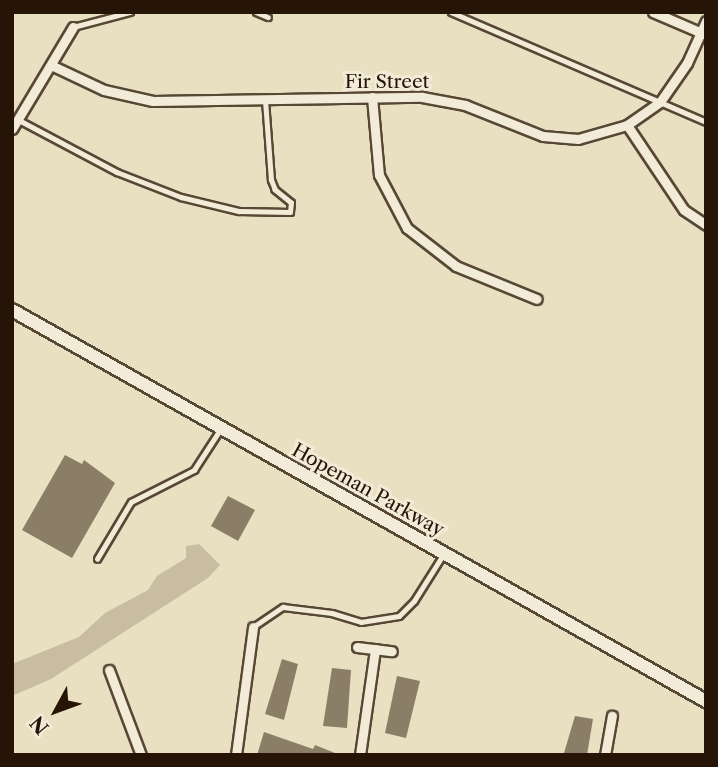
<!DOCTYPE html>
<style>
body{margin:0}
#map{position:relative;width:718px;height:767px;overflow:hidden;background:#e9e0c1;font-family:"Libre Caslon Text",serif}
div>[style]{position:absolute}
.green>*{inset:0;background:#c8bda1}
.building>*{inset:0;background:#8b7e67}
.roads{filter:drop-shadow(2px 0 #574735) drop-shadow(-2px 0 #574735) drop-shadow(0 2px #574735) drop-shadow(0 -2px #574735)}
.lane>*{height:4.5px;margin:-2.25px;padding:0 2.25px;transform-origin:2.25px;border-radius:2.25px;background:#f1ebd7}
.street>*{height:9px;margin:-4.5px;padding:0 4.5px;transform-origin:4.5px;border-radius:4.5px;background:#f1ebd7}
.secondary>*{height:12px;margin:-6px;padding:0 6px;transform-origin:6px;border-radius:6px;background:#f1ebd7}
span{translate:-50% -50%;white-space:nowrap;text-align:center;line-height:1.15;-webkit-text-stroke:6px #f1ebd7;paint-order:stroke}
.street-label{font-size:19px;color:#261406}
.frame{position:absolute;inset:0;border:14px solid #261406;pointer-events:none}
.north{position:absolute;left:21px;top:676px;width:70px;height:70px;-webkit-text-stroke:5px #f1ebd7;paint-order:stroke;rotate:229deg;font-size:19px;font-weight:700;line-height:28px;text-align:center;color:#261406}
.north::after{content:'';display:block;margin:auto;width:24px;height:32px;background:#261406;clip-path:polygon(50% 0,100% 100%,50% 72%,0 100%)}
</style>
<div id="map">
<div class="green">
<i style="clip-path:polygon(199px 544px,220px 565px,208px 578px,51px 679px,12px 696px,12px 664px,79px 637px,105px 613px,148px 590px,157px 576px,186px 558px,186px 546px)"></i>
</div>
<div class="building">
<i style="clip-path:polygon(65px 455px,82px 464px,84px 460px,115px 483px,72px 558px,22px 530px)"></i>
<i style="clip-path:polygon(228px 496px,255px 510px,238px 541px,211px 526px)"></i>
<i style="clip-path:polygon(282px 659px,298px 664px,284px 720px,265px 714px)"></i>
<i style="clip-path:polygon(332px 668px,351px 670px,347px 728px,323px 726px)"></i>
<i style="clip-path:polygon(397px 676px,420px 681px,406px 738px,385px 733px)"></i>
<i style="clip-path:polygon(575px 716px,593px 719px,587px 755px,564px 753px)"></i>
<i style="clip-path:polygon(264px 732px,313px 749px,315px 745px,340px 755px,257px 755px)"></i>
</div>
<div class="roads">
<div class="lane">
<i style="left:256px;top:12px;width:13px;rotate:23deg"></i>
<i style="left:451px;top:12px;width:278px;rotate:23.3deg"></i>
<i style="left:73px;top:27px;width:59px;rotate:-14.7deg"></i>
<i style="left:19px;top:120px;width:111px;rotate:28deg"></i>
<i style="left:117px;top:172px;width:69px;rotate:21.3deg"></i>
<i style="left:181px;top:197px;width:60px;rotate:13.6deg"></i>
<i style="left:239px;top:211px;width:51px;rotate:1.1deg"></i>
<i style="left:290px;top:212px;width:9px;rotate:-84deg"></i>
<i style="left:291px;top:203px;width:21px;rotate:-141deg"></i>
<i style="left:275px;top:190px;width:11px;rotate:-112deg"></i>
<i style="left:271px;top:180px;width:79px;rotate:-94.3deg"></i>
<i style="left:97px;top:559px;width:66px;rotate:-59.2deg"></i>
<i style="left:131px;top:502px;width:71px;rotate:-26.9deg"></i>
<i style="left:194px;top:470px;width:48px;rotate:-57deg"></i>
<i style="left:253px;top:627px;width:36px;rotate:-34deg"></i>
<i style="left:283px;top:607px;width:49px;rotate:7deg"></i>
<i style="left:332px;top:613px;width:30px;rotate:17deg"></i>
<i style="left:361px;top:622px;width:38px;rotate:-9deg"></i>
<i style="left:399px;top:616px;width:21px;rotate:-45deg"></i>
<i style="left:414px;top:601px;width:54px;rotate:-57.8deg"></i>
</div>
<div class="street">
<i style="left:653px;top:12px;width:56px;rotate:23.3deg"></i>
<i style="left:53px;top:66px;width:56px;rotate:25.2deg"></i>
<i style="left:104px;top:90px;width:50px;rotate:12.7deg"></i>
<i style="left:153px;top:101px;width:269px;rotate:-0.9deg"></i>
<i style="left:422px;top:97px;width:44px;rotate:10.5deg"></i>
<i style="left:465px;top:105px;width:84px;rotate:21.7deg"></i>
<i style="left:543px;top:136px;width:35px;rotate:5deg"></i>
<i style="left:578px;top:139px;width:51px;rotate:-15.9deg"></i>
<i style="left:627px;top:125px;width:40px;rotate:-34.9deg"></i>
<i style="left:660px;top:102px;width:47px;rotate:-55.3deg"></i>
<i style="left:687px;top:63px;width:46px;rotate:-65.7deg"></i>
<i style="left:372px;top:97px;width:78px;rotate:84.9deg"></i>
<i style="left:379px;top:175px;width:60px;rotate:62.2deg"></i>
<i style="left:407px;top:228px;width:62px;rotate:37.8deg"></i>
<i style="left:456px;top:266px;width:87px;rotate:22.2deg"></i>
<i style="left:627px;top:125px;width:102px;rotate:56.2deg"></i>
<i style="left:684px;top:210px;width:27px;rotate:34deg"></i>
<i style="left:12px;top:129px;width:119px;rotate:-59.1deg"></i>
<i style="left:357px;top:647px;width:35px;rotate:7deg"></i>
<i style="left:109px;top:670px;width:91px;rotate:69.4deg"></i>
<i style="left:236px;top:755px;width:129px;rotate:-82.4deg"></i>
<i style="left:360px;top:755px;width:107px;rotate:-81.9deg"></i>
<i style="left:605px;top:755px;width:40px;rotate:-80deg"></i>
</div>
<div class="secondary">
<i style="left:12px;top:310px;width:797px;rotate:29.4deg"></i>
</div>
</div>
<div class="street-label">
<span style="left:387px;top:82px">Fir Street</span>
<span style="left:368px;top:490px;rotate:29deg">Hopeman Parkway</span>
</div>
<div class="frame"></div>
<div class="north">N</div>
</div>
